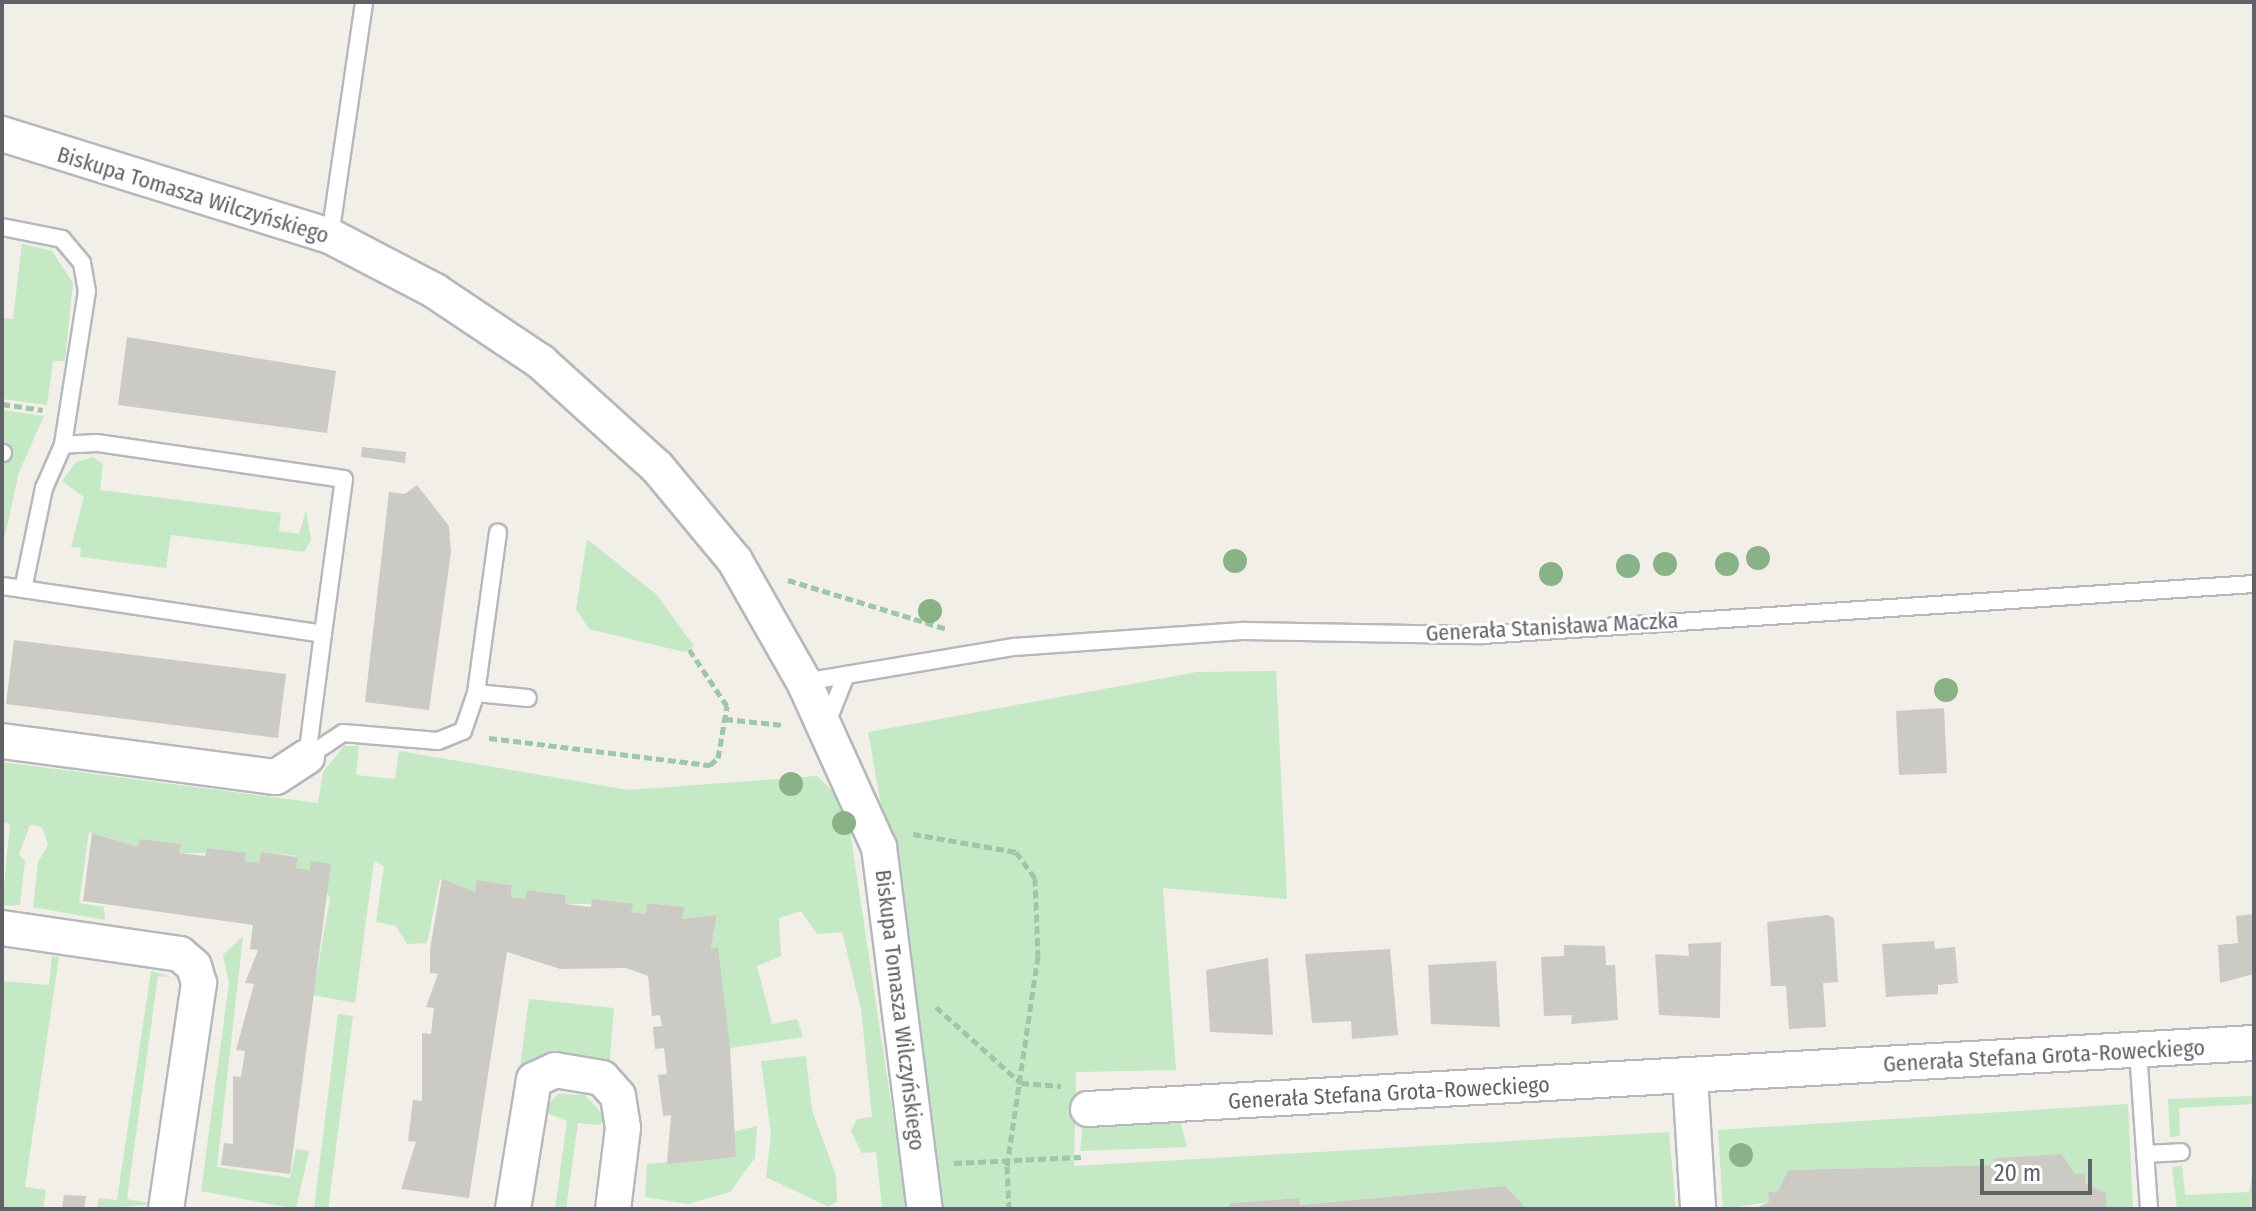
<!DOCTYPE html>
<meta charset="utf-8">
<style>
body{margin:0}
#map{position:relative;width:2256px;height:1211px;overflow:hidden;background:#f1efe8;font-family:"Fira Sans Condensed",sans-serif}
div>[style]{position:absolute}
.green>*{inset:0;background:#c5e8c5}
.building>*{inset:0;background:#cccac5}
.path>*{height:5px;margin-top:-2.5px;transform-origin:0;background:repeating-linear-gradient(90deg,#9cc7a9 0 8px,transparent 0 12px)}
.roads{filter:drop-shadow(2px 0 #b5b8bc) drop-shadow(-2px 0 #b5b8bc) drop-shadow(0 2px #b5b8bc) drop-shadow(0 -2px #b5b8bc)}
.service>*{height:16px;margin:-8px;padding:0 8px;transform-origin:8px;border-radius:8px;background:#fff}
.minor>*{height:34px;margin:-17px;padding:0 17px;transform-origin:17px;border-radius:17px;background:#fff}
.trees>*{width:24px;height:24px;margin:-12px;border-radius:50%;background:#89b387}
span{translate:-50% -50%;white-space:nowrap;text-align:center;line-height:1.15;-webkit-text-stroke:6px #fff;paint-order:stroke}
.street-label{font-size:22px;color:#5f6368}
.frame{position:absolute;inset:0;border:4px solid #5f6368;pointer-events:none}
.scale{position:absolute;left:1980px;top:1159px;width:112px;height:36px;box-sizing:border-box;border:4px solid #5f6368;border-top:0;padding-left:10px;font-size:24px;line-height:28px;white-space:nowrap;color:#5f6368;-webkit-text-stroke:6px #fff;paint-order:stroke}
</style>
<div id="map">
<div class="green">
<i style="clip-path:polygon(22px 244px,52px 251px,73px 283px,65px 361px,53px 361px,47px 405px,2px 399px,2px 318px,13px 319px)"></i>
<i style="clip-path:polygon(2px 410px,44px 416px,19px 472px,2px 549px)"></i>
<i style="clip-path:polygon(93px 457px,103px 464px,100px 490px,281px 513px,279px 531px,299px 534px,306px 510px,311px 540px,304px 552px,171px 535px,166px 568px,80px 557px,81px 548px,71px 547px,84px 497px,62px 481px,76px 462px)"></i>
<i style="clip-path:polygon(587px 539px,657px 595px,694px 646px,684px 652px,589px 629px,576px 609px)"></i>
<i style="clip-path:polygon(1276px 671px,1287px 899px,1163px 888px,1176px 1070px,1076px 1072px,1074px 1166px,1669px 1132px,1676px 1209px,1527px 1209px,1504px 1186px,1300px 1205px,1299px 1198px,1231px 1203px,1225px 1209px,933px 1209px,891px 861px,868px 732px,1197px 672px)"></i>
<i style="clip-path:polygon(344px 746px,359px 746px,356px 775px,395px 779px,399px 751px,629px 790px,817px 776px,846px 804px,907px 1209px,882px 1209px,876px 1152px,862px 1153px,851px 1131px,857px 1119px,872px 1117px,861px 1009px,842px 932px,817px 934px,801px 911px,779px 918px,781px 956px,757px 966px,772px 1024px,797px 1019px,803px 1037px,730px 1048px,711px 948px,717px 916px,682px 919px,683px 907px,648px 903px,646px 914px,631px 912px,632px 904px,565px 904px,566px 895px,527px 890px,525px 899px,511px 897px,512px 885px,476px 880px,475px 892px,440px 879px,427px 943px,407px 944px,396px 926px,376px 922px,384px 866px,374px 861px,355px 1003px,313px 995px,330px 898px,310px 870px,296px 868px,297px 856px,261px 852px,259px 863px,245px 861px,246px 853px,179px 853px,180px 844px,140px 839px,138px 847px,89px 832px,79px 903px,104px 907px,105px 920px,33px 907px,38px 862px,48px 845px,42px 827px,30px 825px,19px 854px,25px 861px,20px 905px,2px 906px,10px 824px,2px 822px,2px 762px,318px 803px,323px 772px)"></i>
<i style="clip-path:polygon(243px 936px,217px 1167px,290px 1178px,296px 1149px,309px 1151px,296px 1209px,201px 1191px,229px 983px,223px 955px)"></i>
<i style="clip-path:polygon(52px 956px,59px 957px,25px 1187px,46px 1190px,43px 1209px,2px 1209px,2px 981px,49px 985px)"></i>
<i style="clip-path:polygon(151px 971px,172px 977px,158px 976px,127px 1199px,156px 1204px,97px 1209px,99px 1198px,117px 1200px)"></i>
<i style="clip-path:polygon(529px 999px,614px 1008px,609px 1068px,519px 1075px)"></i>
<i style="clip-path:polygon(338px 1014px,353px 1016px,328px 1209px,314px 1209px)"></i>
<i style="clip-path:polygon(806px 1056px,812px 1110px,836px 1176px,837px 1201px,829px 1207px,766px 1177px,771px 1134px,761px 1061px)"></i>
<i style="clip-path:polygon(558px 1094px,585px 1095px,605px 1117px,600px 1125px,578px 1123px,566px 1209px,555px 1209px,567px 1121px,542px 1111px)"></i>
<i style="clip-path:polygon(2254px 1096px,2254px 1104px,2179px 1108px,2180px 1136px,2170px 1137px,2168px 1099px)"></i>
<i style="clip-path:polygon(2128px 1104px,2133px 1209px,2107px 1209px,2106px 1193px,2085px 1183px,2085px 1173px,2075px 1174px,2062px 1154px,1994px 1158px,1994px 1165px,1788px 1170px,1778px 1191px,1768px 1192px,1769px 1202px,1723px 1209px,1718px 1130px)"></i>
<i style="clip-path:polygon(1180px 1120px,1187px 1147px,1080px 1151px,1083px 1126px)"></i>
<i style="clip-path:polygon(757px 1126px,755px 1158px,730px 1192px,688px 1204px,645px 1197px,647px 1164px,736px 1157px,733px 1132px)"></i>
<i style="clip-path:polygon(2254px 1164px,2251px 1209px,2177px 1209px,2172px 1167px,2182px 1165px,2185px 1195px,2249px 1192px)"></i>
</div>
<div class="building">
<i style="clip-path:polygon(127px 337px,336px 371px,327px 433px,118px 405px)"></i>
<i style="clip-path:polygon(362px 447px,406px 452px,405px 463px,361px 457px)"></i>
<i style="clip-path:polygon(417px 485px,449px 526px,451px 552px,429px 710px,365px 702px,389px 492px,405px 494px)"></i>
<i style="clip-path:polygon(14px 640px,286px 674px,278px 738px,6px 704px)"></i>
<i style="clip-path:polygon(1944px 708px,1947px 773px,1899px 775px,1896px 711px)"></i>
<i style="clip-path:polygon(92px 833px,138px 847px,140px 839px,181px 844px,179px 853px,205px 856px,207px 848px,246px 853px,245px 861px,259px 863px,261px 852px,298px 857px,296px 868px,310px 870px,311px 861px,331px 864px,290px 1174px,221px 1165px,224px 1143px,233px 1144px,233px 1076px,241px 1077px,245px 1051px,236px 1050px,254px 984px,245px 983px,258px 950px,250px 949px,253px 925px,83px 901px)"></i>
<i style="clip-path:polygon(442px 879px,475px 892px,476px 880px,512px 885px,511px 897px,525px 899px,527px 890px,566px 895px,565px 904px,591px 907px,592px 899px,633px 904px,631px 912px,646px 914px,647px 903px,684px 907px,682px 919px,717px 915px,711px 948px,718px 947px,730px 1048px,736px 1157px,667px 1164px,671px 1115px,663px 1116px,658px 1075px,667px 1074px,664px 1048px,655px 1049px,653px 1027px,662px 1026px,660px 1015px,652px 1016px,648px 976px,626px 968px,560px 969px,507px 952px,469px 1198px,401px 1189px,416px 1142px,408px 1141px,413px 1100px,422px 1101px,422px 1033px,431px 1034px,434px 1008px,426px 1007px,438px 974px,430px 973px,430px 949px)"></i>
<i style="clip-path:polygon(2254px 914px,2254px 974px,2220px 983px,2218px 945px,2238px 943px,2236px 916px)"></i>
<i style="clip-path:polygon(1827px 915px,1834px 918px,1838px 982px,1823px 983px,1826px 1027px,1789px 1029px,1786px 986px,1771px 986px,1767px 922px)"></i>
<i style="clip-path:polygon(1934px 941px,1935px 949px,1955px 947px,1958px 983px,1938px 985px,1938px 994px,1886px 997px,1882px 944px)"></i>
<i style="clip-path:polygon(1721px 942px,1720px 1018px,1659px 1015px,1655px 954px,1689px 956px,1688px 944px)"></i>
<i style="clip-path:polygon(1564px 945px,1605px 946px,1606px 965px,1615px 965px,1618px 1020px,1571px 1024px,1572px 1015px,1544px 1016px,1541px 957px,1564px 956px)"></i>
<i style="clip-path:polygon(1390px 949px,1398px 1035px,1352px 1039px,1351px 1021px,1312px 1023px,1305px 954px)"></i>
<i style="clip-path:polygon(1268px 958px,1273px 1035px,1210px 1032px,1206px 970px)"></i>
<i style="clip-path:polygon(1496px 961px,1500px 1027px,1431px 1024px,1428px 965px)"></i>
<i style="clip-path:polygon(2062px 1154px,2075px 1174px,2085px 1173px,2085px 1183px,2106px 1193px,2107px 1209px,1754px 1209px,1769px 1202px,1768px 1192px,1778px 1191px,1788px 1170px,1994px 1165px,1994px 1158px)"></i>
<i style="clip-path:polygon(1505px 1186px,1527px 1209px,1225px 1209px,1231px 1203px,1299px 1198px,1300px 1205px)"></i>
<i style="clip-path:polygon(64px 1195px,86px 1196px,84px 1209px,62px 1209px)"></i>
</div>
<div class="path">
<i style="left:2px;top:404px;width:41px;rotate:8.3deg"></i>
<i style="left:788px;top:580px;width:166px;rotate:17.1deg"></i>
<i style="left:725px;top:719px;width:59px;rotate:5.8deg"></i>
<i style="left:489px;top:738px;width:223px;rotate:7deg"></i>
<i style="left:710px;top:765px;width:11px;rotate:-41deg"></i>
<i style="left:718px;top:758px;width:53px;rotate:-80.2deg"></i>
<i style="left:727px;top:706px;width:69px;rotate:-123.7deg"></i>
<i style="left:913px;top:834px;width:105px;rotate:9.9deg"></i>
<i style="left:1016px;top:852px;width:32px;rotate:54deg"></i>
<i style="left:1035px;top:878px;width:78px;rotate:87.8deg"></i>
<i style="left:1038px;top:956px;width:212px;rotate:98.4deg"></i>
<i style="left:1007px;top:1166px;width:43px;rotate:87.3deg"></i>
<i style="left:936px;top:1007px;width:114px;rotate:41.8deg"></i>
<i style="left:1021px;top:1083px;width:40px;rotate:4.3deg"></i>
<i style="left:954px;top:1163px;width:127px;rotate:-2.7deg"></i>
</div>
<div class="roads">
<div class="service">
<i style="left:2px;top:227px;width:61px;rotate:11.3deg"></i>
<i style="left:62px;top:239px;width:31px;rotate:50deg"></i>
<i style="left:82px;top:263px;width:28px;rotate:80deg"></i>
<i style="left:87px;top:291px;width:156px;rotate:98.9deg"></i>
<i style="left:330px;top:236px;width:236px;rotate:-81.7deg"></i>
<i style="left:2px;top:453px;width:1px"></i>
<i style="left:2px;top:586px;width:21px;rotate:8deg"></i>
<i style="left:804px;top:682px;width:213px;rotate:-9.5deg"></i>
<i style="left:1014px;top:647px;width:232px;rotate:-4deg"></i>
<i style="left:1245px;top:631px;width:237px;rotate:1deg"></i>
<i style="left:1482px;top:635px;width:774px;rotate:-3.78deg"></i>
<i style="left:476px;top:693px;width:162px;rotate:-82.2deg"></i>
<i style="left:826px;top:725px;width:54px;rotate:-68.2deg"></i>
<i style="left:307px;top:757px;width:124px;rotate:-82.6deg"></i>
<i style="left:323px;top:634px;width:156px;rotate:-82.3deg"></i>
<i style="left:344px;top:479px;width:250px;rotate:-171.7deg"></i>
<i style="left:97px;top:443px;width:34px;rotate:177deg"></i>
<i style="left:63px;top:445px;width:47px;rotate:113.8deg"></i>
<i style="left:44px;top:488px;width:103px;rotate:101.7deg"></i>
<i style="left:23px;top:589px;width:303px;rotate:8.5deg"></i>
<i style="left:307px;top:757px;width:43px;rotate:-33.7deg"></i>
<i style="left:343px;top:733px;width:95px;rotate:4.8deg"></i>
<i style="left:438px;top:741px;width:27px;rotate:-22deg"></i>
<i style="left:463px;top:731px;width:40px;rotate:-71.1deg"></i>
<i style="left:476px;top:693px;width:52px;rotate:5.5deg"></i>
<i style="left:2138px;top:1051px;width:158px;rotate:86deg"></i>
<i style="left:2145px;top:1154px;width:36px;rotate:-3deg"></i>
</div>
<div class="minor">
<i style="left:2px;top:134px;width:343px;rotate:17.3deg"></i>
<i style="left:330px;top:236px;width:119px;rotate:27.6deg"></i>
<i style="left:435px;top:291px;width:128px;rotate:33.8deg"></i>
<i style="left:541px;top:362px;width:156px;rotate:42.2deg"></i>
<i style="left:657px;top:467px;width:122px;rotate:50.3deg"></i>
<i style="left:735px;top:561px;width:139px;rotate:60.3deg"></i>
<i style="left:804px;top:682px;width:181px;rotate:65.6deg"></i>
<i style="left:879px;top:847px;width:365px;rotate:82.8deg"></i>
<i style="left:2px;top:741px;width:276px;rotate:7.5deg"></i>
<i style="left:276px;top:777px;width:37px;rotate:-33deg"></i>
<i style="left:2px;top:928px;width:180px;rotate:8.3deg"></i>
<i style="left:180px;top:954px;width:18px;rotate:41deg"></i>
<i style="left:194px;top:966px;width:18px;rotate:74deg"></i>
<i style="left:199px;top:983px;width:228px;rotate:98.3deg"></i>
<i style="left:1690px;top:1077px;width:132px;rotate:86.5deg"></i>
<i style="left:1088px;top:1109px;width:1168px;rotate:-3.24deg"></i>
<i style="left:513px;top:1209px;width:131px;rotate:-80.8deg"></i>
<i style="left:534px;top:1080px;width:23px;rotate:-25deg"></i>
<i style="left:555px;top:1070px;width:48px;rotate:9.7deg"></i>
<i style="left:602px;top:1078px;width:24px;rotate:48deg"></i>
<i style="left:618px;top:1096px;width:32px;rotate:81deg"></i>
<i style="left:623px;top:1128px;width:82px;rotate:97deg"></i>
</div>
</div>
<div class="trees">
<i style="left:1758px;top:558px"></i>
<i style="left:1235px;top:561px"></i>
<i style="left:1665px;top:564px"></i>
<i style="left:1727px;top:564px"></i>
<i style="left:1628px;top:566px"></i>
<i style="left:1551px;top:574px"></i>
<i style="left:930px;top:611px"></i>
<i style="left:1946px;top:690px"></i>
<i style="left:791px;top:784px"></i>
<i style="left:844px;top:823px"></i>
<i style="left:1741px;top:1155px"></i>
</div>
<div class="street-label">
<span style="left:193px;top:195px;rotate:17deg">Biskupa Tomasza Wilczyńskiego</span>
<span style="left:1552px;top:627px;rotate:-3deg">Generała Stanisława Maczka</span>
<span style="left:900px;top:1010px;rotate:83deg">Biskupa Tomasza Wilczyńskiego</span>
<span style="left:2044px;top:1056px;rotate:-3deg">Generała Stefana Grota-Roweckiego</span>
<span style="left:1389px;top:1093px;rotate:-3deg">Generała Stefana Grota-Roweckiego</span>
</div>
<div class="frame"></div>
<div class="scale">20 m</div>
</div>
